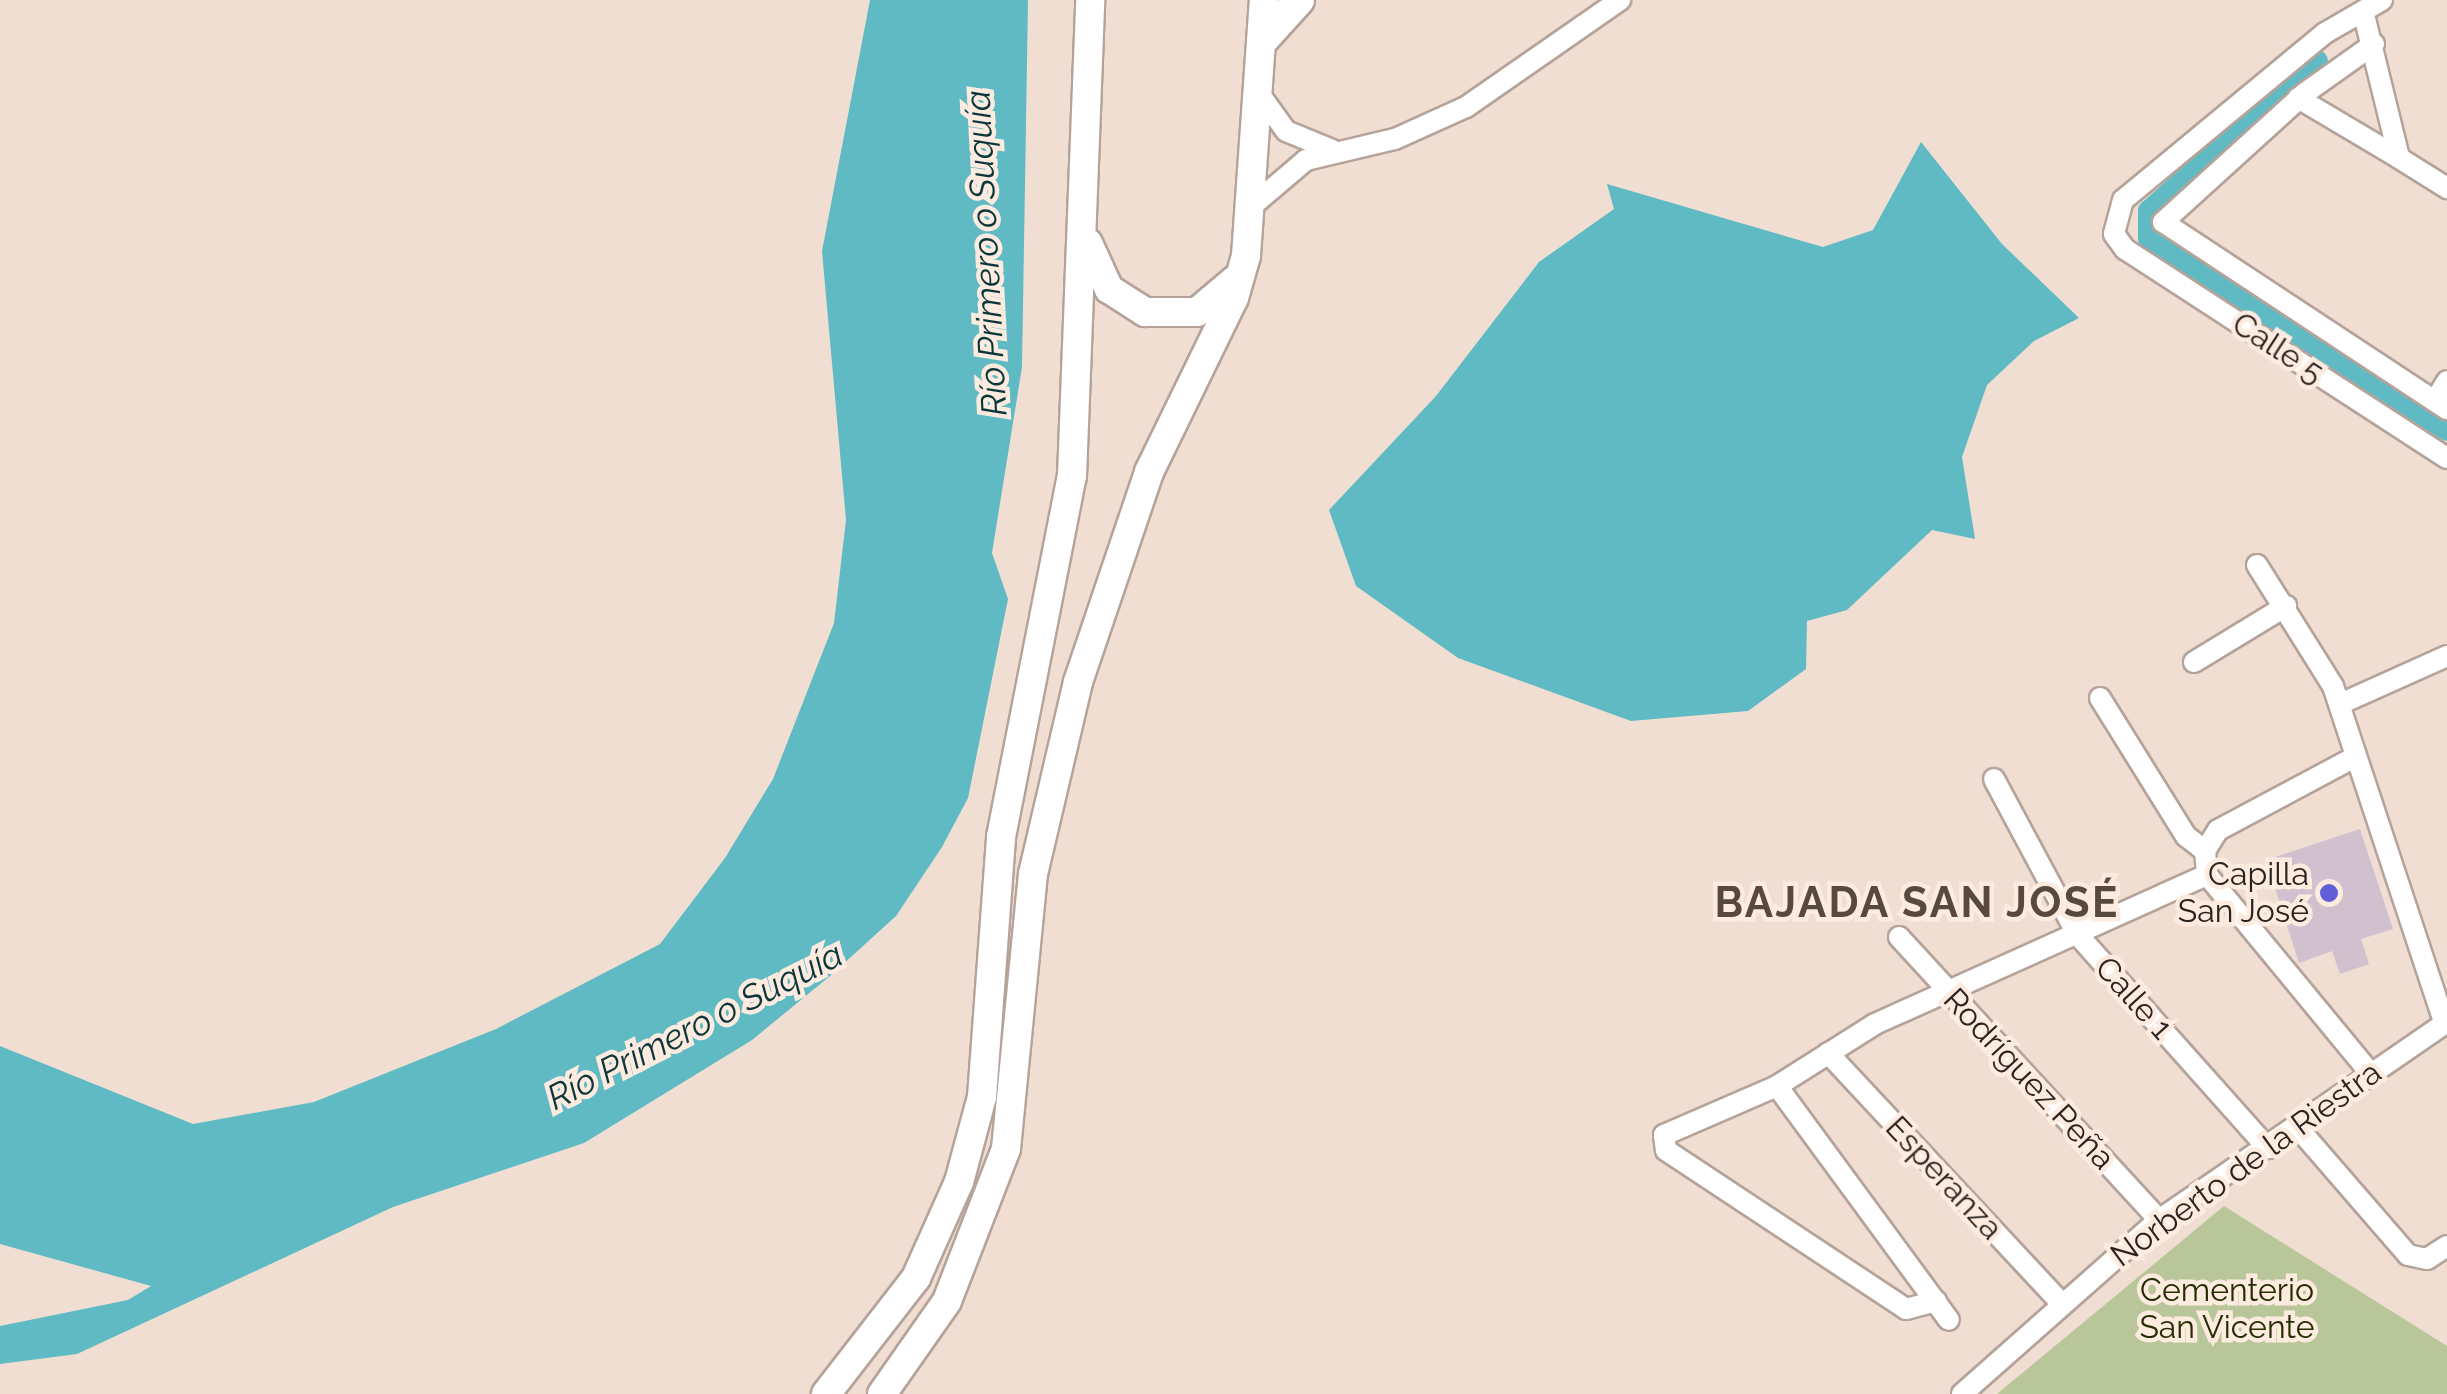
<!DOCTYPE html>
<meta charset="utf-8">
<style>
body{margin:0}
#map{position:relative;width:2447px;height:1394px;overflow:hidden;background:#f0ded3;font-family:Raleway,sans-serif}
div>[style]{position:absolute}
.green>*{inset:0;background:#b9c699}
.water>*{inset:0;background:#5fbac3}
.canal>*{height:22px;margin:-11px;padding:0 11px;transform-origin:11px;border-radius:11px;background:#5fbac3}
.building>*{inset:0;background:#d1c0ce}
.roads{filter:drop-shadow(2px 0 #b5a399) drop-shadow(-2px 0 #b5a399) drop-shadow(0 2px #b5a399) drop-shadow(0 -2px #b5a399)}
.minor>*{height:20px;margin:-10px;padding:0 10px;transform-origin:10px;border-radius:10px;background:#fff}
.major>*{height:28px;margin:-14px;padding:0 14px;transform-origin:14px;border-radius:14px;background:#fff}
.highway>*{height:30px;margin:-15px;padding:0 15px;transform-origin:15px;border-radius:15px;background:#fff}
.dots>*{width:28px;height:28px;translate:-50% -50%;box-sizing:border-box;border:5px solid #feebe0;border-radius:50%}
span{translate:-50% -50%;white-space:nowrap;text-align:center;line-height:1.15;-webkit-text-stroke:9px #feebe0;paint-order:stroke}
.street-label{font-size:32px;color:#2a231f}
.poi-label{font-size:32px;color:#2a231f}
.right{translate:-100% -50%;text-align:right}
.park-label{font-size:32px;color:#242e00}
.water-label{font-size:35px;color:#0a373b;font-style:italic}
.district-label{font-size:42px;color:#584940;font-weight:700;letter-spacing:2.5px}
</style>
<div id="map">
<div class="green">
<i style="clip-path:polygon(2224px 1206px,2447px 1346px,2447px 1394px,1997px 1394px)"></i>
</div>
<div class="water">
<i style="clip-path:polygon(870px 0,1028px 0,1022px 367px,992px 553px,1008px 599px,968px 798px,942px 847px,896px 916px,830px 976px,752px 1040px,584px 1143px,393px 1207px,77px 1354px,0 1364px,0 1326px,128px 1300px,151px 1286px,0 1244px,0 1046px,193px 1124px,314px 1102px,496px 1029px,660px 944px,725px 858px,773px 779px,834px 623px,846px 520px,822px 251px)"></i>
<i style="clip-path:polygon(1921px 142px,2002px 244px,2079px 318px,2034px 341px,1987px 385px,1962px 457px,1975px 539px,1932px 530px,1847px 610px,1807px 621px,1806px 669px,1748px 711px,1631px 721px,1458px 658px,1356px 586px,1329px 510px,1436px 396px,1539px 262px,1614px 209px,1607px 184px,1823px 247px,1873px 230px)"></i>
</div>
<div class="canal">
<i style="left:2317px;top:61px;width:225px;rotate:138.2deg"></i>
<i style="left:2149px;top:211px;width:27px;rotate:90deg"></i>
<i style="left:2149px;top:238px;width:354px;rotate:32.8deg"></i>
</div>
<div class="building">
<i style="clip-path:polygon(2360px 829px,2393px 929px,2361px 939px,2369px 964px,2340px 974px,2332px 951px,2299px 963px,2266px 860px)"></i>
</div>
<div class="roads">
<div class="minor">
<i style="left:2382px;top:0;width:66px;rotate:149.9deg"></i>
<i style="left:2325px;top:33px;width:262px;rotate:140.4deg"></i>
<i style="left:2123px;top:200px;width:35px;rotate:105deg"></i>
<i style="left:2114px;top:234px;width:19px;rotate:54deg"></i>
<i style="left:2125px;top:249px;width:384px;rotate:33deg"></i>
<i style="left:2364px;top:15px;width:147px;rotate:76.2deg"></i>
<i style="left:2399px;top:158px;width:57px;rotate:32deg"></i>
<i style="left:2374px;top:44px;width:85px;rotate:144.6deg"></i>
<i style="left:2305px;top:93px;width:192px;rotate:137.7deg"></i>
<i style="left:2163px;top:222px;width:340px;rotate:33.4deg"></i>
<i style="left:1258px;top:92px;width:48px;rotate:54.3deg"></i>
<i style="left:1286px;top:131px;width:50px;rotate:22.4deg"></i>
<i style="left:2298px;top:98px;width:117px;rotate:30.7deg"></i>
<i style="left:1252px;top:206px;width:71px;rotate:-40.4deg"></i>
<i style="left:1306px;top:160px;width:91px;rotate:-13.3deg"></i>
<i style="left:1395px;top:139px;width:78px;rotate:-24.3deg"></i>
<i style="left:1466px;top:107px;width:188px;rotate:-34.8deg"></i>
<i style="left:2435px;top:401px;width:23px;rotate:-59deg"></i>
<i style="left:2257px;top:565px;width:143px;rotate:57.9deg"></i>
<i style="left:2333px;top:686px;width:356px;rotate:71.7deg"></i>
<i style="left:2194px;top:662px;width:108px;rotate:-31.3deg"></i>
<i style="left:2100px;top:698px;width:163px;rotate:58.1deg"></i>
<i style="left:2186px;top:836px;width:24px;rotate:38deg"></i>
<i style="left:2340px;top:704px;width:117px;rotate:-24.2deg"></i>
<i style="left:2353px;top:758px;width:153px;rotate:151.9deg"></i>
<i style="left:2218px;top:830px;width:25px;rotate:122deg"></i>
<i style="left:2205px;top:851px;width:24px;rotate:85deg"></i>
<i style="left:2207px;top:875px;width:258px;rotate:50.5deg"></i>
<i style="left:1994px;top:779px;width:176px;rotate:61.8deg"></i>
<i style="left:2077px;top:934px;width:287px;rotate:48.3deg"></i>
<i style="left:1899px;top:937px;width:384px;rotate:47.4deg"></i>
<i style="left:1828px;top:1053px;width:340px;rotate:47deg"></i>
<i style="left:1777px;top:1086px;width:290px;rotate:53.7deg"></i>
<i style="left:2298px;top:1128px;width:168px;rotate:49.1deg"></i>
<i style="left:2408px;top:1255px;width:19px;rotate:12deg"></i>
<i style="left:2427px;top:1259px;width:24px;rotate:-33deg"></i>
<i style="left:1936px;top:1301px;width:31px;rotate:165deg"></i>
<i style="left:1906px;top:1309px;width:288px;rotate:-146.5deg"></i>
<i style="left:1666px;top:1150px;width:15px;rotate:-98deg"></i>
<i style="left:1664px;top:1135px;width:123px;rotate:-23.4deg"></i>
<i style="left:1777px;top:1086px;width:116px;rotate:-32.3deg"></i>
<i style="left:1875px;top:1024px;width:364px;rotate:-24.2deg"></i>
<i style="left:1962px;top:1394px;width:263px;rotate:-41.5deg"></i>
<i style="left:2159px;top:1220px;width:349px;rotate:-34.5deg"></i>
</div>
<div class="major">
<i style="left:1088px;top:243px;width:51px;rotate:65.5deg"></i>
<i style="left:1109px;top:289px;width:43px;rotate:32.6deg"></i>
<i style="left:1145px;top:312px;width:52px"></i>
<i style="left:1197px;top:312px;width:50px;rotate:-40.1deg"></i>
<i style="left:826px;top:1394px;width:147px;rotate:-52.2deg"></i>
<i style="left:916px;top:1278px;width:105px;rotate:-65.9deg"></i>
<i style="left:959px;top:1182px;width:88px;rotate:-74.9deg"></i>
<i style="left:982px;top:1097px;width:261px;rotate:-85.8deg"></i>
<i style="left:1001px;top:837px;width:368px;rotate:-78.9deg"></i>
<i style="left:1072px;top:476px;width:476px;rotate:-87.8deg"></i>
<i style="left:882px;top:1394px;width:113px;rotate:-55deg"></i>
<i style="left:947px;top:1301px;width:163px;rotate:-68.8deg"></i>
<i style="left:1006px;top:1149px;width:276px;rotate:-84.4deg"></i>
<i style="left:1033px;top:874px;width:197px;rotate:-76.8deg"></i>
<i style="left:1078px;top:682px;width:222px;rotate:-71.3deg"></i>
<i style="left:1149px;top:472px;width:194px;rotate:-64deg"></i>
<i style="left:1234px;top:298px;width:44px;rotate:-74.1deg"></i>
<i style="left:1246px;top:256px;width:257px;rotate:-86deg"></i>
</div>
<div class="highway">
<i style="left:1262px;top:41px;width:55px;rotate:-47.9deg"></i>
</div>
</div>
<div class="dots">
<i style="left:2329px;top:893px;background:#615ed7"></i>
</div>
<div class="street-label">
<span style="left:2278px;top:348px;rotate:33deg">Calle 5</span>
<span style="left:2134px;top:998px;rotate:48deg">Calle 1</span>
<span style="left:2029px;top:1079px;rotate:47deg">Rodríguez Peña</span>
<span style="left:2246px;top:1164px;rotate:-36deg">Norberto de la Riestra</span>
<span style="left:1944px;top:1178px;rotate:47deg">Esperanza</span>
</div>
<div class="poi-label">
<span class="right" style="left:2309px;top:893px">Capilla<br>San José</span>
</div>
<div class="park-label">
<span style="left:2227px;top:1309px">Cementerio<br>San Vicente</span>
</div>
<div class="water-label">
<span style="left:986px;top:253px;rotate:-93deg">Río Primero o Suquía</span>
<span style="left:695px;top:1026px;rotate:-27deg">Río Primero o Suquía</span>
</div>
<div class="district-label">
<span style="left:1917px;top:903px">BAJADA SAN JOSÉ</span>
</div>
</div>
